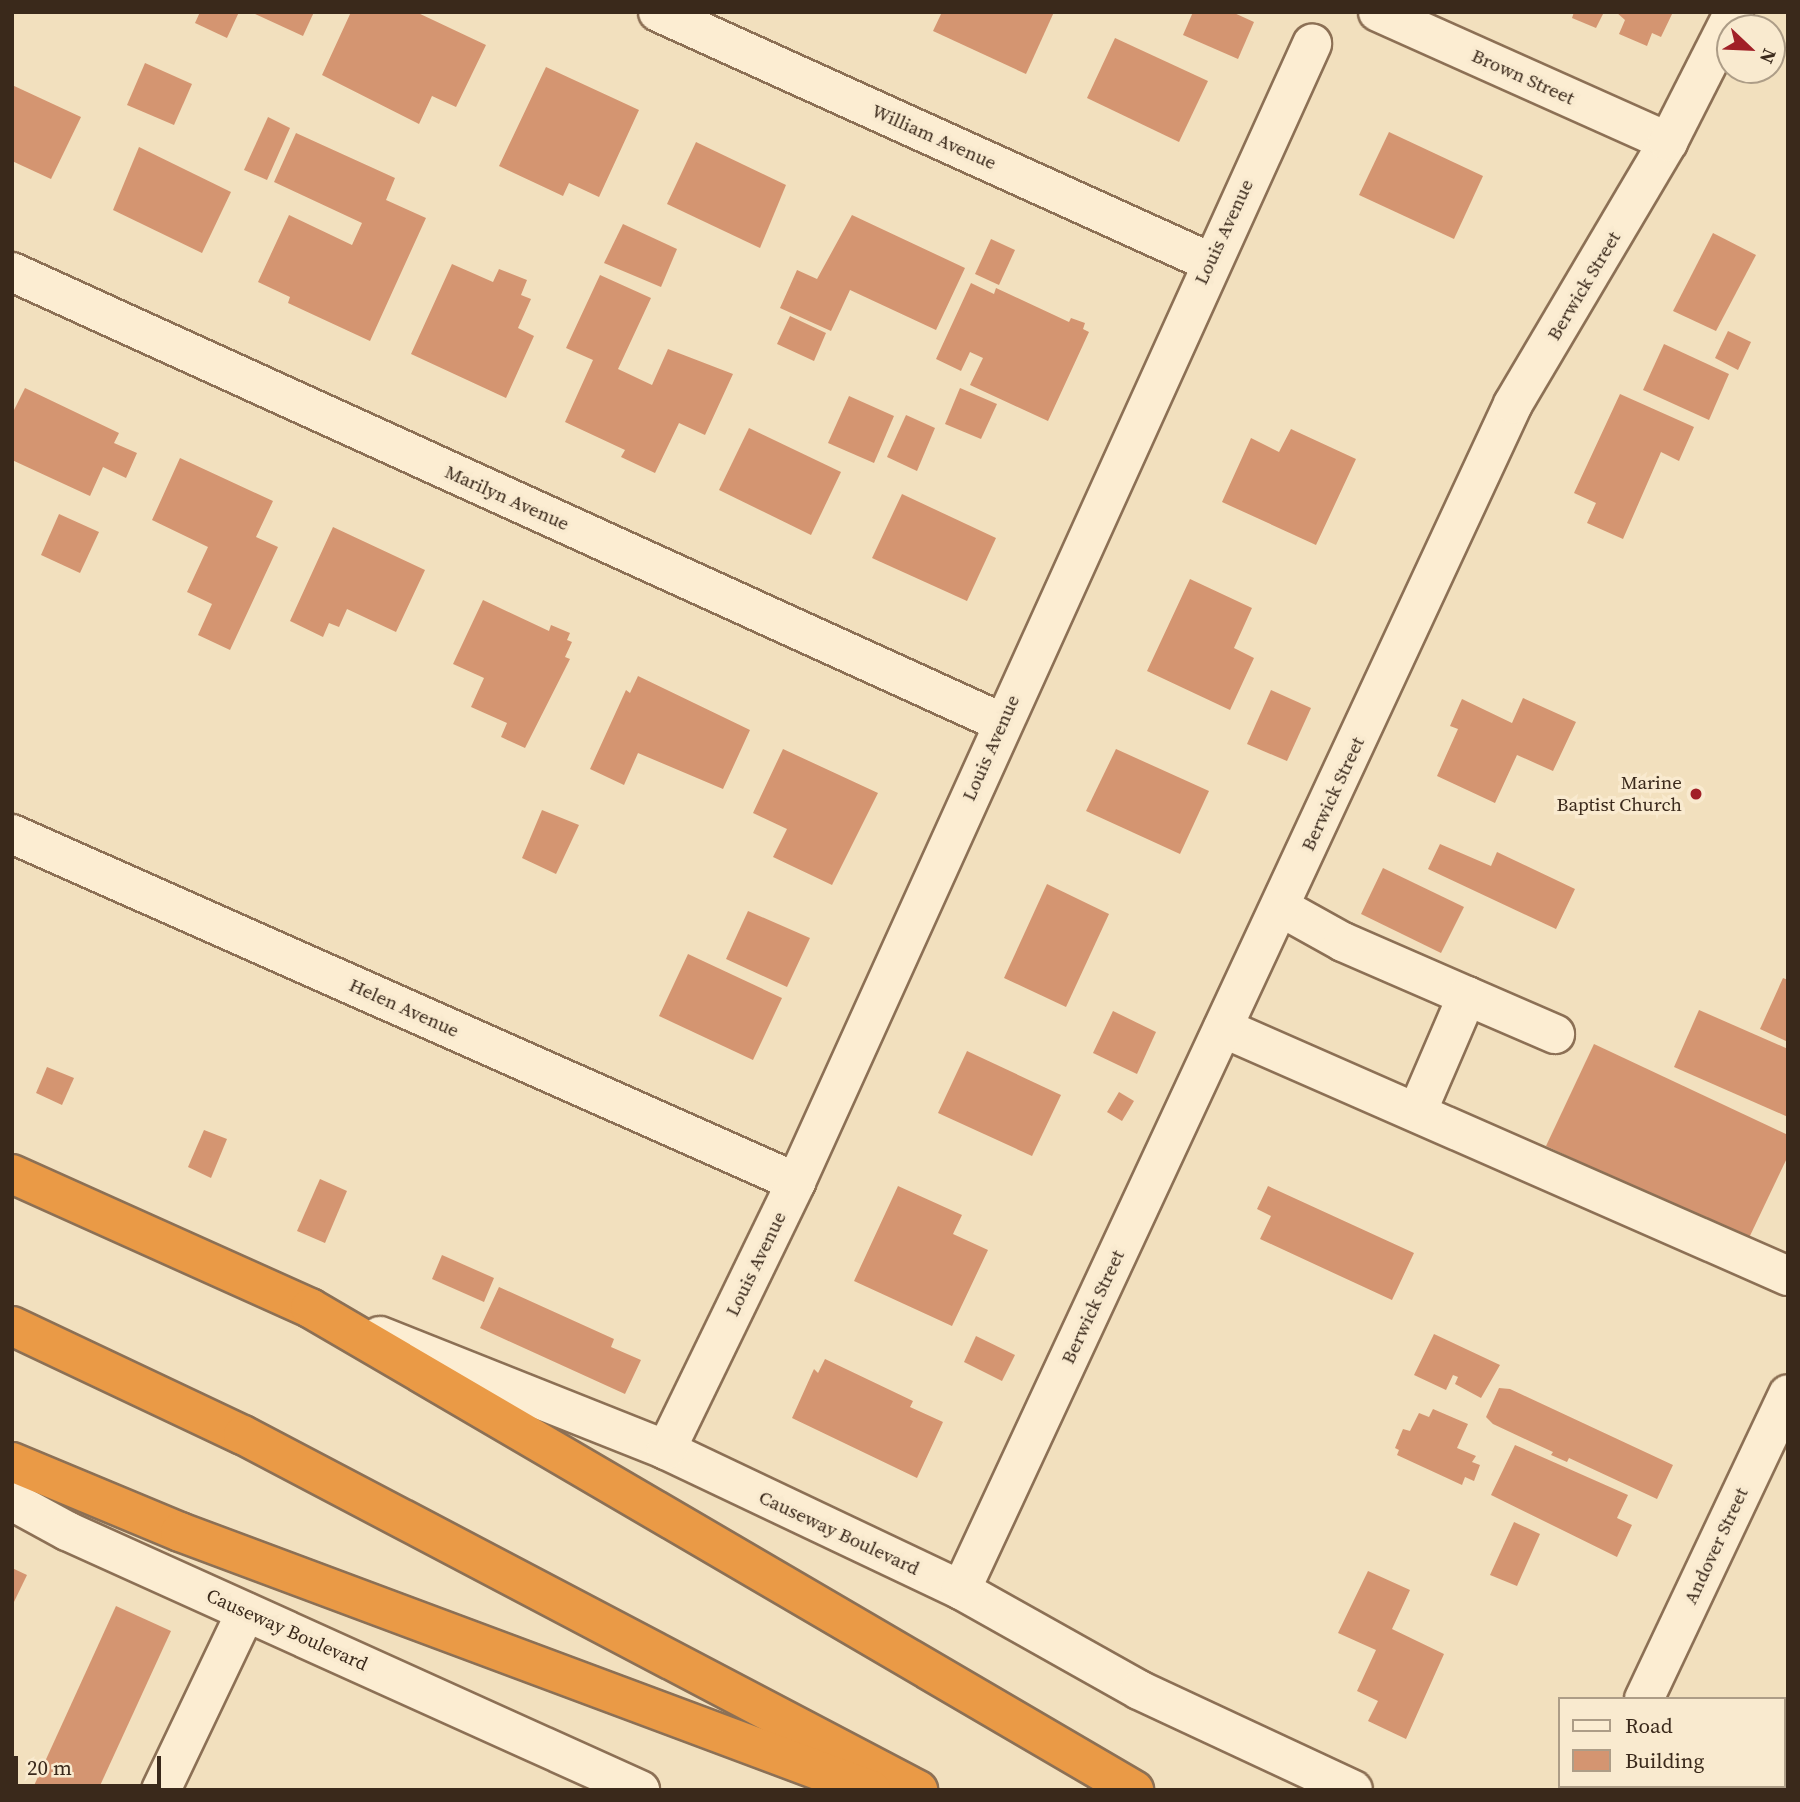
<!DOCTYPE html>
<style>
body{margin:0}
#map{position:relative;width:1800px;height:1802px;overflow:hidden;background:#f2e0be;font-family:"Source Serif 4",serif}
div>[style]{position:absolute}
.building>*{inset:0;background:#d49571}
.roads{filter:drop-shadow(2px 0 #8c7055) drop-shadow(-2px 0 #8c7055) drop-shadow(0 2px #8c7055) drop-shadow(0 -2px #8c7055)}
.minor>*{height:38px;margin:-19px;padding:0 19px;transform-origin:19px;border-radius:19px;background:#fcedd2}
.highway>*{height:38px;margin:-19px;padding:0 19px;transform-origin:19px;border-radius:19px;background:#ea9a46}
.dots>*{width:19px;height:19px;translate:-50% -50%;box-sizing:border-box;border:4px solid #f9eacf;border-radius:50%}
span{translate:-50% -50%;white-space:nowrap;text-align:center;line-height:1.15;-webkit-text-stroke:7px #f9eacf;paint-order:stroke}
.street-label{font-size:19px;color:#3a291b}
.poi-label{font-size:19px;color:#3a291b}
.right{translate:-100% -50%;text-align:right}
.frame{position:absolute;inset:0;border:14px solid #3a291b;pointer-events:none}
.legend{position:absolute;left:1558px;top:1697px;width:228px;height:91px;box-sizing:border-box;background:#f9eacf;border:2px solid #ad9d87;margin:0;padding:9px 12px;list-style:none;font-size:21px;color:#3a291b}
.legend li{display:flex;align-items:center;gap:14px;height:35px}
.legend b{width:35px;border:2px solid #ad9d87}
.north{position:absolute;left:1716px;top:14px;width:70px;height:70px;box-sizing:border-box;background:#f9eacf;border:2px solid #ad9d87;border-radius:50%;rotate:113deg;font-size:19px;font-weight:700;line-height:28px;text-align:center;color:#3a291b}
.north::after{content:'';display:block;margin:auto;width:24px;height:32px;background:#a12027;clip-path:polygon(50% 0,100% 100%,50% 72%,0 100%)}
.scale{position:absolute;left:14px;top:1756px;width:147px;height:32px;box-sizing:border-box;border:4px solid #3a291b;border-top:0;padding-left:9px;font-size:21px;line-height:24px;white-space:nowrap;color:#3a291b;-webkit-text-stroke:5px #f9eacf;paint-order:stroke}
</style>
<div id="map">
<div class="building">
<i style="clip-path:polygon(200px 12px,239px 12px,227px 38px,195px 23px)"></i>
<i style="clip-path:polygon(251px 12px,314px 12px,303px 36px)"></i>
<i style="clip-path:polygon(351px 12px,416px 12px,486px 45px,456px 107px,432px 96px,419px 124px,322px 75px)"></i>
<i style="clip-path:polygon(942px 12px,1054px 12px,1026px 74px,933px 31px)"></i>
<i style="clip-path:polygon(1193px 12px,1232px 12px,1254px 22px,1238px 59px,1183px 35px)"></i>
<i style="clip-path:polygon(1574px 12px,1604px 12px,1596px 28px,1572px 18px)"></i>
<i style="clip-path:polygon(1616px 12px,1673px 12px,1661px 37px,1652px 33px,1647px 46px,1619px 34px,1625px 20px)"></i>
<i style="clip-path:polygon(1115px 38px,1208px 81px,1179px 142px,1087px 98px)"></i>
<i style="clip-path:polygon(145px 63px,192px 84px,174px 125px,127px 105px)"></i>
<i style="clip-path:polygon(546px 67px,639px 110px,599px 197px,569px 183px,563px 196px,499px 166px)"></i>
<i style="clip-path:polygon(12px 85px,81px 117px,51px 179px,12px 161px)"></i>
<i style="clip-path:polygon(268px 117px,290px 128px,267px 180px,244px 170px)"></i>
<i style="clip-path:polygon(1389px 132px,1483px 176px,1454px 239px,1359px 195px)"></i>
<i style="clip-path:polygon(296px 133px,395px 178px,386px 200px,426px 218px,370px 341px,288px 303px,290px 297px,258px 282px,289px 215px,352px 245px,362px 223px,274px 182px)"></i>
<i style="clip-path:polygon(696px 142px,786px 185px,760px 248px,667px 204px)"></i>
<i style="clip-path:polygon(139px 147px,231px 192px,202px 253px,113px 210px)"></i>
<i style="clip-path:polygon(852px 215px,965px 268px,936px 330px,850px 290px,831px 331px,780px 308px,797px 270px,817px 279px)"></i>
<i style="clip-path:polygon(623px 224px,677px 249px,661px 287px,604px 263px)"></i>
<i style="clip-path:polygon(1713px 233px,1756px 255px,1716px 331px,1673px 311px)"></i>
<i style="clip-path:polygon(991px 239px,1015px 250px,999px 285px,975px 274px)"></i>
<i style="clip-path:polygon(452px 264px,493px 282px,499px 269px,527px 280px,521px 295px,531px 299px,518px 328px,534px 336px,506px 398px,411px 354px)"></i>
<i style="clip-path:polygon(600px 275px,651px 298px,618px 369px,652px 385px,668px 349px,733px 374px,705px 435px,679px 423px,655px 473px,621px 457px,625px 450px,565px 422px,593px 360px,566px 348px)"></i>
<i style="clip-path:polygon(971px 283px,994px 294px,996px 288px,1069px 322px,1071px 318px,1085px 323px,1083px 329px,1089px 332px,1048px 421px,970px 385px,983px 358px,970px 352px,961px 371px,936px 359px)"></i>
<i style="clip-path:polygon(790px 316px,826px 333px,814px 361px,777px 344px)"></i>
<i style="clip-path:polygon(1728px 331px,1751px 342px,1738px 370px,1715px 358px)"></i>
<i style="clip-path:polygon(1664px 344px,1729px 374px,1709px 420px,1643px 390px)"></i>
<i style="clip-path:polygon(25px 388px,119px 433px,114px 443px,137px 453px,126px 478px,103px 467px,90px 496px,12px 460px,12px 414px)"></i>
<i style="clip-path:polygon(960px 388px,997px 404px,981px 439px,945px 424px)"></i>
<i style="clip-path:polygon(1620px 394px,1694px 427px,1679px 461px,1661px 452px,1623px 539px,1587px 523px,1596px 503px,1574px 493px)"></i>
<i style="clip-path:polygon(849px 396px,894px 416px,874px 463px,828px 443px)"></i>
<i style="clip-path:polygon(906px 415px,935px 428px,917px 471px,887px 457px)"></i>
<i style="clip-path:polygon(749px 428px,841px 472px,811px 535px,719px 490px)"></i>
<i style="clip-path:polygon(1291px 429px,1356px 459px,1316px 545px,1222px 502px,1251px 438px,1279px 452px)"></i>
<i style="clip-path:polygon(180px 458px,273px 501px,256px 537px,278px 547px,230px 650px,198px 635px,212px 604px,187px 592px,208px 547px,152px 520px)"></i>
<i style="clip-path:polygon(902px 494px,996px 538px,967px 601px,872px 558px)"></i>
<i style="clip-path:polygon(59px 514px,99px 532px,80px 573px,41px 555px)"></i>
<i style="clip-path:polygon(333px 527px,425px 570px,396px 632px,347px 609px,339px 627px,329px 623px,323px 637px,290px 621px)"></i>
<i style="clip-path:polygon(1190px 579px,1252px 608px,1234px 648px,1254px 658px,1230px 710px,1147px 671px)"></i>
<i style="clip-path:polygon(483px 600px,549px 631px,551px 625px,570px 633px,567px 640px,572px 642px,565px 657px,570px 659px,525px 748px,501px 737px,507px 723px,471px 707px,484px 678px,453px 664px)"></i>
<i style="clip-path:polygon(638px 676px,750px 730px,723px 789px,638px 753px,624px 785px,590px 769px,626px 690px,630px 693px)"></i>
<i style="clip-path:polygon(1271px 690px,1311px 708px,1287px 761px,1247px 744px)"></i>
<i style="clip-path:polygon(1523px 698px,1576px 722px,1553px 771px,1517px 755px,1495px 803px,1437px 776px,1458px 729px,1450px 726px,1462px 699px,1512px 723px)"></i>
<i style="clip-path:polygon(783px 749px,878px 793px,832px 885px,773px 857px,787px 829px,753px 813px)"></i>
<i style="clip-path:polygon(1116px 749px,1209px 791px,1180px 854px,1086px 811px)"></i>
<i style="clip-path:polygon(542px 810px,579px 825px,556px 874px,522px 858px)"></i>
<i style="clip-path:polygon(1440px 844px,1491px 866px,1497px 852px,1575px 889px,1556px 929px,1428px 869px)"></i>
<i style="clip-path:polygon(1383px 868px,1464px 907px,1441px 953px,1361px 914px)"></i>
<i style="clip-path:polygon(1047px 884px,1109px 914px,1066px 1007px,1004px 978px)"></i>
<i style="clip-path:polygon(748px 911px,810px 938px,787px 987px,726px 959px)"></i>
<i style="clip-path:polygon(688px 954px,782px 998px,753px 1060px,659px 1016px)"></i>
<i style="clip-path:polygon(1783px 978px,1788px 980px,1788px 1042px,1760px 1029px)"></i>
<i style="clip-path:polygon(1699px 1010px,1788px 1049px,1788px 1117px,1674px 1067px)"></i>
<i style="clip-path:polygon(1113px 1011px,1156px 1032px,1137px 1074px,1093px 1053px)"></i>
<i style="clip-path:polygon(1594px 1044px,1788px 1135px,1788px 1156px,1748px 1240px,1546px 1146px)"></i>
<i style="clip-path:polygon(967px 1051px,1061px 1095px,1032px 1156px,938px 1113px)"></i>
<i style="clip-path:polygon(47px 1067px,74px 1078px,62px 1105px,36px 1093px)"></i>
<i style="clip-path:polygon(1119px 1092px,1134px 1101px,1122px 1121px,1107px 1112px)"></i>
<i style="clip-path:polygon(204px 1130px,227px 1139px,211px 1178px,188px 1167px)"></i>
<i style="clip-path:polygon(320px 1179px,347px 1191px,325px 1243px,297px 1231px)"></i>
<i style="clip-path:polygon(898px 1186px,962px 1215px,953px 1234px,988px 1250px,952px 1326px,854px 1281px)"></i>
<i style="clip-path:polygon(1268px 1186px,1414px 1253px,1392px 1300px,1260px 1239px,1271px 1216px,1257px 1209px)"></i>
<i style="clip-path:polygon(442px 1255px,494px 1278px,484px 1302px,432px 1279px)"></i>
<i style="clip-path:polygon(499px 1287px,614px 1339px,611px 1347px,641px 1360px,625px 1394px,480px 1328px)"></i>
<i style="clip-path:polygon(1434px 1334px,1500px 1365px,1481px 1398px,1455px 1384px,1458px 1377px,1453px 1375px,1446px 1390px,1414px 1375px)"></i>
<i style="clip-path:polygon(976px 1336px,1015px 1355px,1002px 1381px,964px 1362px)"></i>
<i style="clip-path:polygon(825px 1359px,913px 1401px,910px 1407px,943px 1422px,917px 1478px,792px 1418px,814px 1369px,818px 1373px)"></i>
<i style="clip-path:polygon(1499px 1388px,1510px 1389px,1673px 1465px,1657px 1499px,1569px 1458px,1567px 1462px,1551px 1455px,1553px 1452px,1493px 1424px,1486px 1417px)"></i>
<i style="clip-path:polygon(1433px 1409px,1468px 1424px,1457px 1448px,1476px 1456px,1472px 1462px,1480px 1465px,1474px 1481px,1465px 1477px,1462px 1485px,1397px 1455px,1399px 1450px,1395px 1448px,1403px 1429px,1410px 1431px,1419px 1413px,1429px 1417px)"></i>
<i style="clip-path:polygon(1515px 1445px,1628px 1495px,1617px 1518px,1632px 1525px,1617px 1557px,1491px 1495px)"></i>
<i style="clip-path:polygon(1514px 1522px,1540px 1534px,1517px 1586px,1490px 1575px)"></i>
<i style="clip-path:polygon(12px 1568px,27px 1575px,12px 1606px)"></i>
<i style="clip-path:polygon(1368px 1571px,1410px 1590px,1392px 1629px,1444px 1654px,1406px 1739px,1368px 1721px,1378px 1701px,1357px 1691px,1376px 1650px,1338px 1633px)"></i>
<i style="clip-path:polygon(116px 1606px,171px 1631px,98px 1790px,32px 1790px)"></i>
</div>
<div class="roads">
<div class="minor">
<i style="left:658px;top:12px;width:606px;rotate:24.37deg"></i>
<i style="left:1378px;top:12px;width:318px;rotate:24.1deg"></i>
<i style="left:12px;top:272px;width:1089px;rotate:24.47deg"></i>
<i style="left:12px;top:834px;width:858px;rotate:23.94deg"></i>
<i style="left:1280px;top:907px;width:72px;rotate:29.1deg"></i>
<i style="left:1343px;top:942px;width:135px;rotate:23.5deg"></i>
<i style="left:1467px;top:996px;width:126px;rotate:113.3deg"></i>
<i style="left:1467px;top:996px;width:96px;rotate:23.4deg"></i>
<i style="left:1223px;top:1028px;width:617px;rotate:23.7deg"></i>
<i style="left:380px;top:1336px;width:308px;rotate:21.7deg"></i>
<i style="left:666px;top:1450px;width:327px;rotate:25.4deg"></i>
<i style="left:961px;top:1590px;width:204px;rotate:29.3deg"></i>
<i style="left:1139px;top:1690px;width:236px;rotate:25deg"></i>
<i style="left:666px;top:1450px;width:298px;rotate:-64.1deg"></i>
<i style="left:796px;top:1182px;width:1250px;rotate:-65.61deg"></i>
<i style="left:12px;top:1501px;width:63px;rotate:28.6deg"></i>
<i style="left:67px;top:1531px;width:629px;rotate:24.32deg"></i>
<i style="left:961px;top:1590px;width:1308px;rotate:-65.04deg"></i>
<i style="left:1513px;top:404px;width:304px;rotate:-59.4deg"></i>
<i style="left:1668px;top:142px;width:146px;rotate:-63.1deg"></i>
<i style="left:1644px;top:1699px;width:337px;rotate:-64.7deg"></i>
<i style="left:161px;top:1790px;width:197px;rotate:-64.5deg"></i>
<i style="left:1601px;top:1790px;width:4px;rotate:-76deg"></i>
</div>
<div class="highway">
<i style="left:12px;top:1174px;width:327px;rotate:24.2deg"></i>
<i style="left:310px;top:1308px;width:955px;rotate:30.33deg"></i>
<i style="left:12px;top:1326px;width:255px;rotate:25.3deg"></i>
<i style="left:243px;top:1435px;width:763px;rotate:27.74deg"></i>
<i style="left:12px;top:1462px;width:182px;rotate:22.6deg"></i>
<i style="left:180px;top:1532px;width:738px;rotate:20.47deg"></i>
</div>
</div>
<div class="dots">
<i style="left:1696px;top:794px;background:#a12027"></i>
</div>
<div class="street-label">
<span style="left:1523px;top:77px;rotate:24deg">Brown Street</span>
<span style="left:934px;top:137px;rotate:24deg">William Avenue</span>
<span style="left:1224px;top:232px;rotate:-65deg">Louis Avenue</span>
<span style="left:1584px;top:286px;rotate:-59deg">Berwick Street</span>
<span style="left:507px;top:498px;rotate:24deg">Marilyn Avenue</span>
<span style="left:991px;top:748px;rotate:-66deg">Louis Avenue</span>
<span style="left:1333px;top:794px;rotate:-65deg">Berwick Street</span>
<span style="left:404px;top:1008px;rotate:24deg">Helen Avenue</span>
<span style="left:756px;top:1264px;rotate:-64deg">Louis Avenue</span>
<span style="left:1093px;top:1307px;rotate:-65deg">Berwick Street</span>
<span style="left:839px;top:1533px;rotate:25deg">Causeway Boulevard</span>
<span style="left:1716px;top:1546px;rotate:-65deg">Andover Street</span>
<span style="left:287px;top:1630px;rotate:24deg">Causeway Boulevard</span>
</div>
<div class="poi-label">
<span class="right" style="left:1682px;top:794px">Marine<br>Baptist Church</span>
</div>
<div class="frame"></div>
<ul class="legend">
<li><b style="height:9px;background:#fcedd2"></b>Road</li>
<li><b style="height:19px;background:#d49571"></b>Building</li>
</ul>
<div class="north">N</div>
<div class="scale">20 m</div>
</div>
